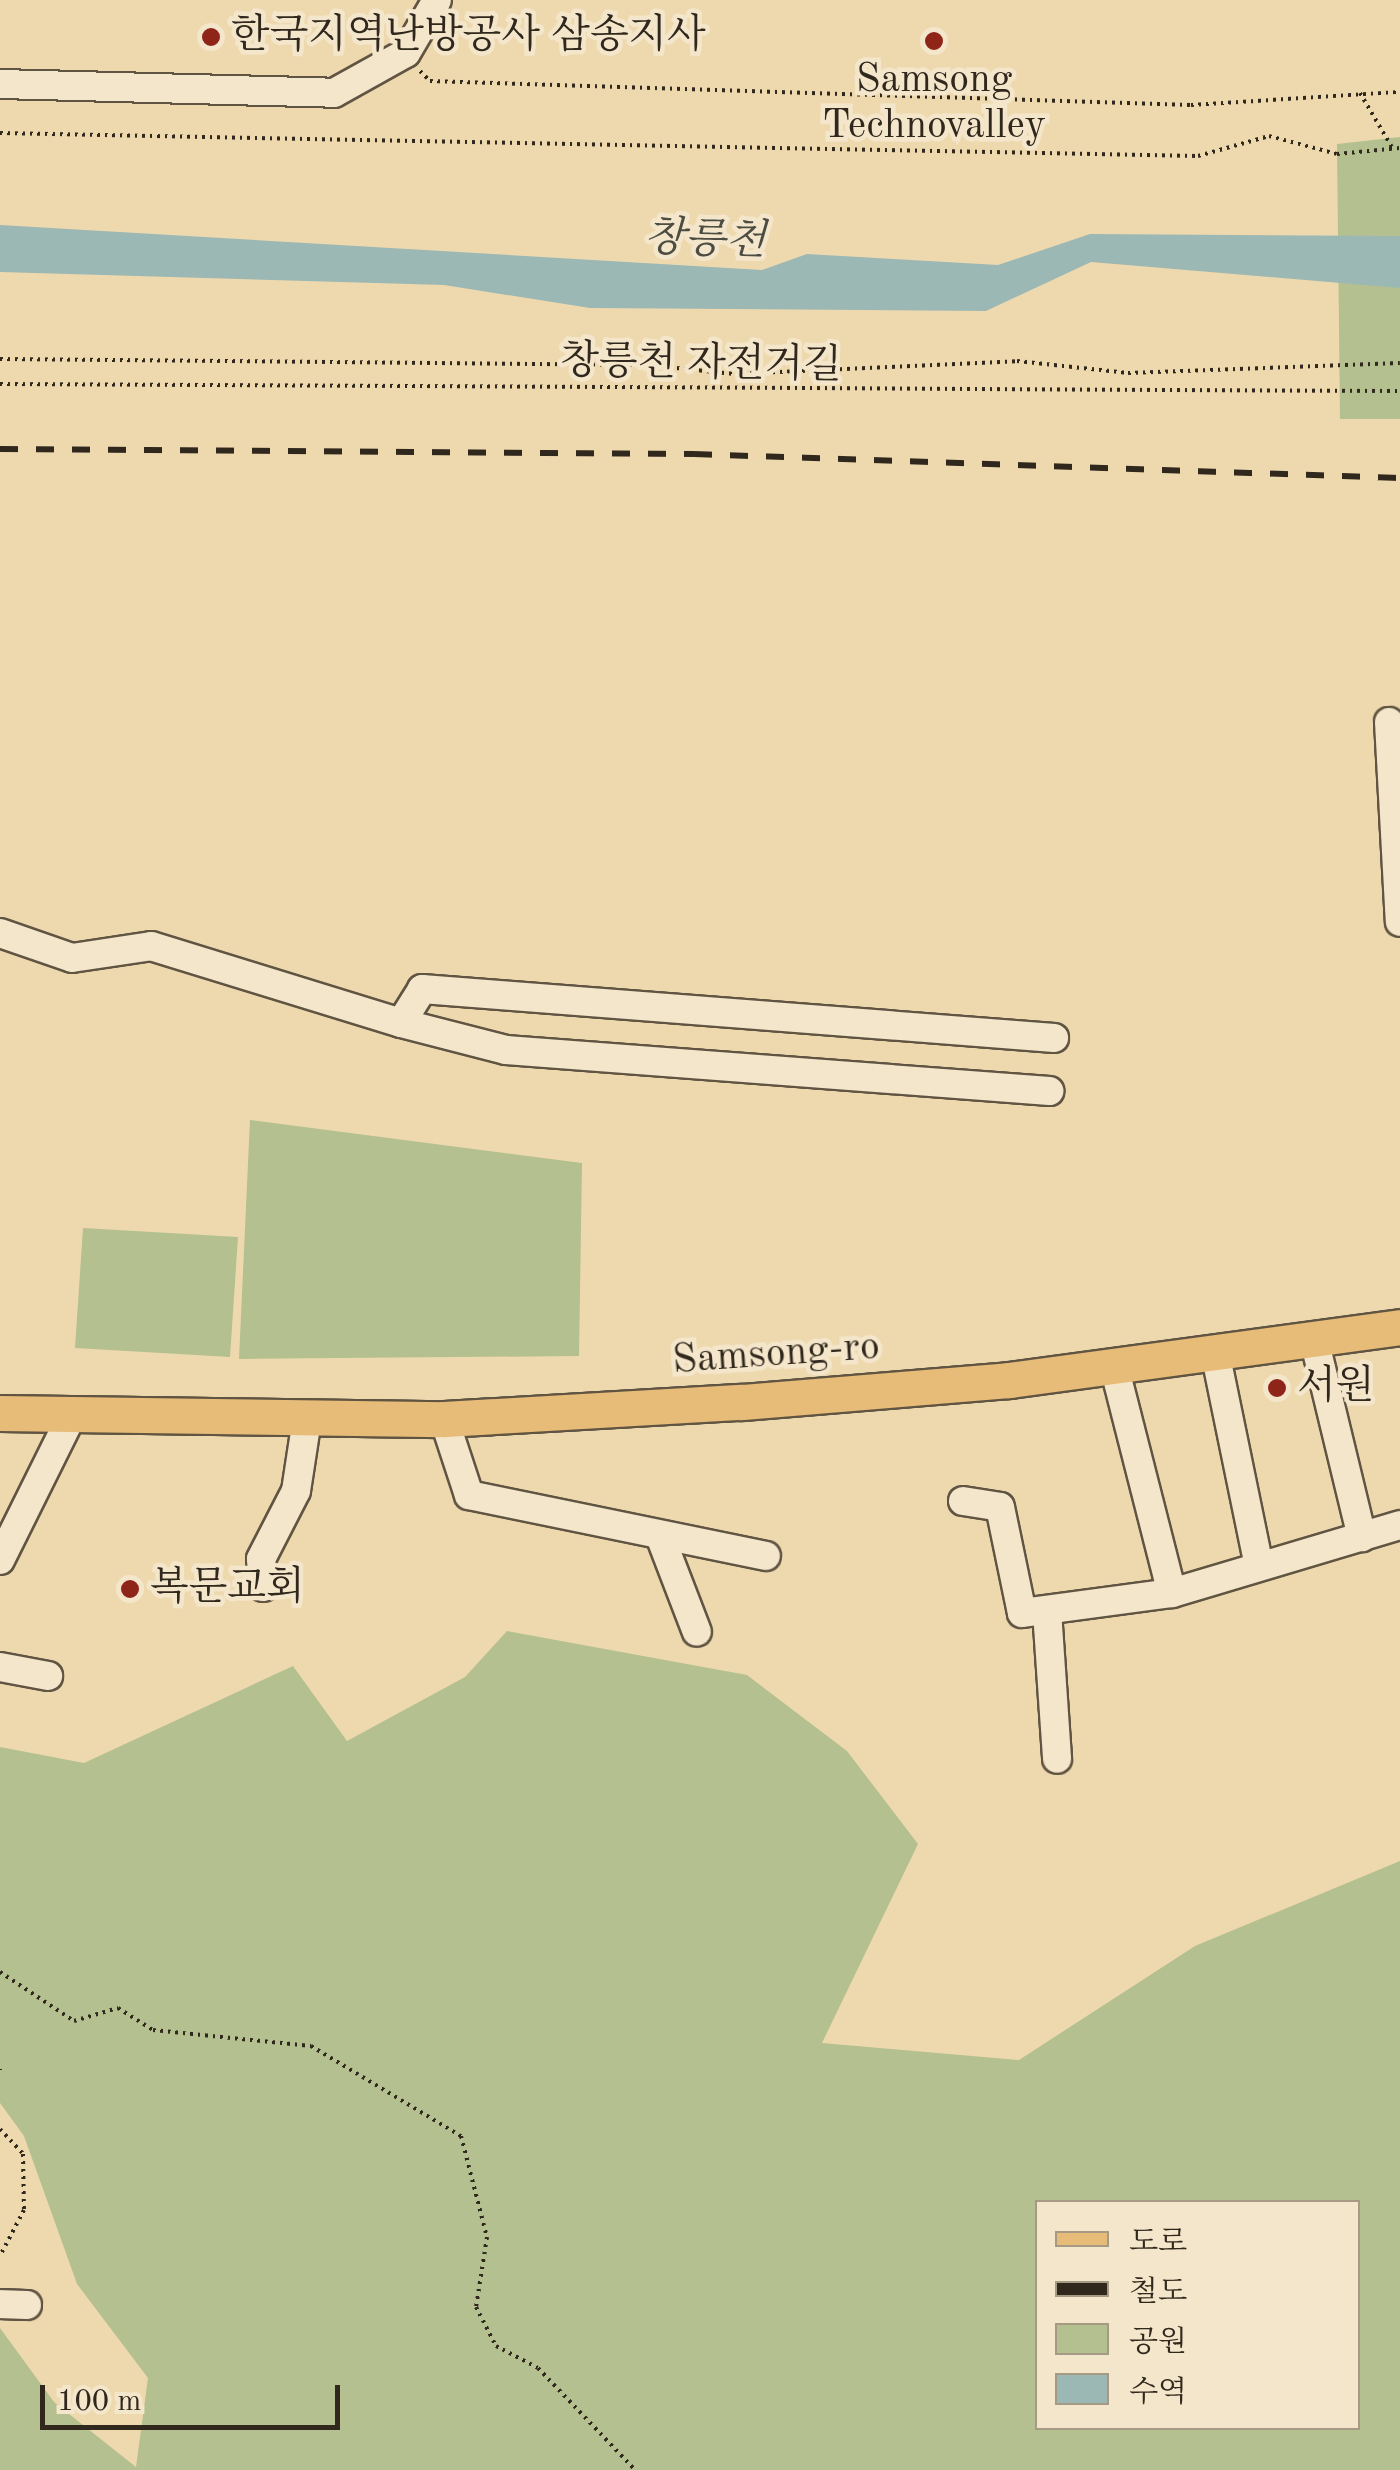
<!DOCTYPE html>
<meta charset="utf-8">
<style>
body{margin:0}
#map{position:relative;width:1400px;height:2470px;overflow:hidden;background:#eed9af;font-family:"Old Standard TT","Noto Serif KR",serif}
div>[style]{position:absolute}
.green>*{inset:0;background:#b4c08f}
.water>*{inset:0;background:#9cb8b4}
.path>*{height:4px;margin-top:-2px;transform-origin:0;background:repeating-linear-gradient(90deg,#31281d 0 2.5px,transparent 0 7.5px)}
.roads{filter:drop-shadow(2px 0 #605442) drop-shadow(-2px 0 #605442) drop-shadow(0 2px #605442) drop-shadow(0 -2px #605442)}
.minor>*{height:28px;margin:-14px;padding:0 14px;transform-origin:14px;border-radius:14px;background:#f4e6cb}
.major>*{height:35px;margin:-17.5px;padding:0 17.5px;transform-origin:17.5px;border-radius:17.5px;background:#e7bc78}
.rail>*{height:6px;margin-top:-3px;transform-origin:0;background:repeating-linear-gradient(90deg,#31281d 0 18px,transparent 0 36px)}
.dots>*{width:28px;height:28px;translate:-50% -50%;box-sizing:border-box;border:5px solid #f4e6cb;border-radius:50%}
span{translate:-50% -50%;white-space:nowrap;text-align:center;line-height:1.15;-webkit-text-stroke:9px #f4e6cb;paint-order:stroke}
.poi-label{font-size:40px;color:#31281d}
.left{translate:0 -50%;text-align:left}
.street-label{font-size:40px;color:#31281d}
.water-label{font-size:42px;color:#4c4c43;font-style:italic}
.legend{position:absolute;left:1035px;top:2200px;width:325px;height:230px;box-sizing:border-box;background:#f4e6cb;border:2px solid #a69a85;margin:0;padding:12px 18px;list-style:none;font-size:30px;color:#31281d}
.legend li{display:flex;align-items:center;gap:20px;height:50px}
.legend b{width:50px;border:2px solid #a69a85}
.scale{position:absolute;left:40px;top:2385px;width:300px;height:45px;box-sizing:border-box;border:5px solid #31281d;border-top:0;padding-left:12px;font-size:30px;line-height:35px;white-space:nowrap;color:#31281d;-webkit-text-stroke:8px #f4e6cb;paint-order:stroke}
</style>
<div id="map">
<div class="green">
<i style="clip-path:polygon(1400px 137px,1400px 419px,1340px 419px,1337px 144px)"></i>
<i style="clip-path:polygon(250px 1120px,582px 1163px,579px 1356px,239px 1359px)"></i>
<i style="clip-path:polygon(83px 1228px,238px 1237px,230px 1357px,75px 1348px)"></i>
<i style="clip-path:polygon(evenodd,507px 1631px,747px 1675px,847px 1751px,918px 1844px,822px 2043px,1019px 2060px,1195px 1946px,1400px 1861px,1400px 2470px,0 2470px,0 2328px,54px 2402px,136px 2467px,148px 2378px,77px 2284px,24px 2136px,0 2103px,0 1747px,84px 1763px,293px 1666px,347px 1741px,465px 1677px,507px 1631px,1038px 2202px,1358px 2202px,1358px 2428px,1038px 2428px,1038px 2202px)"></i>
</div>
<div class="water">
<i style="clip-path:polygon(0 225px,762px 270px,807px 254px,998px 265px,1090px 234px,1400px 236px,1400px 288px,1091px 262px,986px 311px,590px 308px,444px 285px,0 272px)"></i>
</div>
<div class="path">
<i style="left:420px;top:71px;width:14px;rotate:45deg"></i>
<i style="left:430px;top:81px;width:761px;rotate:1.81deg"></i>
<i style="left:1191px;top:105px;width:209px;rotate:-3.6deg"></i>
<i style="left:1360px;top:93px;width:65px;rotate:59.5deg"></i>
<i style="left:0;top:133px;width:1198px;rotate:1.1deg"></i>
<i style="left:1198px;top:156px;width:74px;rotate:-15.7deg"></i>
<i style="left:1269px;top:136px;width:70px;rotate:14.8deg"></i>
<i style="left:1337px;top:154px;width:63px;rotate:-5.4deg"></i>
<i style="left:0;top:359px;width:647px;rotate:0.53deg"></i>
<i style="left:647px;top:365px;width:88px;rotate:5.8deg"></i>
<i style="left:735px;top:374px;width:282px;rotate:-2.6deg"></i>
<i style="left:1017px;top:361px;width:112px;rotate:6.2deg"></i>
<i style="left:1128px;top:373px;width:272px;rotate:-2.1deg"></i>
<i style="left:0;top:384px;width:1400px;rotate:0.29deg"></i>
<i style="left:0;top:1972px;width:89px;rotate:33.5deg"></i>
<i style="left:74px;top:2021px;width:46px;rotate:-16.5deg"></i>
<i style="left:118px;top:2008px;width:41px;rotate:32.2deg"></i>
<i style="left:153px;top:2030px;width:159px;rotate:5.8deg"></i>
<i style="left:311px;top:2046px;width:175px;rotate:31deg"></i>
<i style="left:461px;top:2136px;width:104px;rotate:75.6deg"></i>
<i style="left:487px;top:2237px;width:71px;rotate:98.9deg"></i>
<i style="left:476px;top:2307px;width:44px;rotate:62.9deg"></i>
<i style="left:496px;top:2346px;width:47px;rotate:27.6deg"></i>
<i style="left:538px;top:2368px;width:141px;rotate:46.4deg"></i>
<i style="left:0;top:2069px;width:1px;rotate:90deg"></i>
<i style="left:0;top:2129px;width:34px;rotate:47deg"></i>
<i style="left:23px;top:2154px;width:56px;rotate:89deg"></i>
<i style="left:24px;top:2210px;width:52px;rotate:117.6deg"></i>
</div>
<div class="roads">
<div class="minor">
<i style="left:0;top:84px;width:334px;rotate:1.5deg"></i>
<i style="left:334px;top:93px;width:82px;rotate:-29.1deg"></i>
<i style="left:406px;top:53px;width:61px;rotate:-59.7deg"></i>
<i style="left:1389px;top:722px;width:200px;rotate:86.9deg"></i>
<i style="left:0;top:933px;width:76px;rotate:19.1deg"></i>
<i style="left:72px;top:958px;width:80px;rotate:-8.6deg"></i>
<i style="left:151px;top:946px;width:262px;rotate:17.1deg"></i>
<i style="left:401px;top:1023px;width:40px;rotate:-58deg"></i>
<i style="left:422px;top:989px;width:634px;rotate:4.43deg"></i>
<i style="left:401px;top:1023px;width:108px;rotate:14.4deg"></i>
<i style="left:506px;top:1050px;width:545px;rotate:4.32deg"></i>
<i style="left:1314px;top:1339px;width:204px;rotate:76.4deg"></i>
<i style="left:1215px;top:1352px;width:218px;rotate:78.4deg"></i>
<i style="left:1114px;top:1366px;width:234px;rotate:75.7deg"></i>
<i style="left:444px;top:1419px;width:80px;rotate:71.8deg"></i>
<i style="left:469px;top:1495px;width:303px;rotate:11.6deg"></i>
<i style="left:963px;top:1501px;width:37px;rotate:9deg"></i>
<i style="left:1000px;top:1507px;width:108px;rotate:78.3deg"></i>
<i style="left:1022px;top:1613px;width:151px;rotate:-7.6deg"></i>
<i style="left:1172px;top:1593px;width:238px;rotate:-16.6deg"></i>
<i style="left:662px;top:1541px;width:97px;rotate:69deg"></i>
<i style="left:0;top:1560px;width:160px;rotate:-63.6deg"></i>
<i style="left:263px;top:1587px;width:28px;rotate:-94deg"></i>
<i style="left:261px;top:1559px;width:76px;rotate:-62.8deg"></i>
<i style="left:296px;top:1491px;width:73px;rotate:-81.3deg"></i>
<i style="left:1047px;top:1611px;width:148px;rotate:86.1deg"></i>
<i style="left:0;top:1667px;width:49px;rotate:10.6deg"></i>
<i style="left:0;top:2304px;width:27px;rotate:2deg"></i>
</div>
<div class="major">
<i style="left:0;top:1413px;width:444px;rotate:0.8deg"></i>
<i style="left:444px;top:1419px;width:298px;rotate:-3.3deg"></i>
<i style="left:742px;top:1402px;width:268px;rotate:-4.7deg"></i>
<i style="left:1009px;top:1380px;width:395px;rotate:-7.7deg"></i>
</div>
</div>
<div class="rail">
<i style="left:0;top:449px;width:694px;rotate:0.41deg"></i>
<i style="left:694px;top:454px;width:706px;rotate:1.95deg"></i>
</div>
<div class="dots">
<i style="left:211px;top:37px;background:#8f2418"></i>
<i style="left:934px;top:41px;background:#8f2418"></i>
<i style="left:1277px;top:1388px;background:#8f2418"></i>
<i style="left:130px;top:1589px;background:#8f2418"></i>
</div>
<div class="poi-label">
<span class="left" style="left:231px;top:37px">한국지역난방공사 삼송지사</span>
<span style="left:934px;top:104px">Samsong<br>Technovalley</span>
<span class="left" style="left:1297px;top:1388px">서원</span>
<span class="left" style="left:150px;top:1589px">복문교회</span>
</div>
<div class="street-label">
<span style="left:701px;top:365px;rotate:1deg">창릉천 자전거길</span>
<span style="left:776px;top:1355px;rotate:-4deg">Samsong-ro</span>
</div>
<div class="water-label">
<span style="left:705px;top:241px;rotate:2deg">창릉천</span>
</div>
<ul class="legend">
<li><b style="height:12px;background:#e7bc78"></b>도로</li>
<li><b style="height:12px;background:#31281d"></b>철도</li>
<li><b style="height:28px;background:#b4c08f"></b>공원</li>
<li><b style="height:28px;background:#9cb8b4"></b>수역</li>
</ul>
<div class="scale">100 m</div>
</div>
